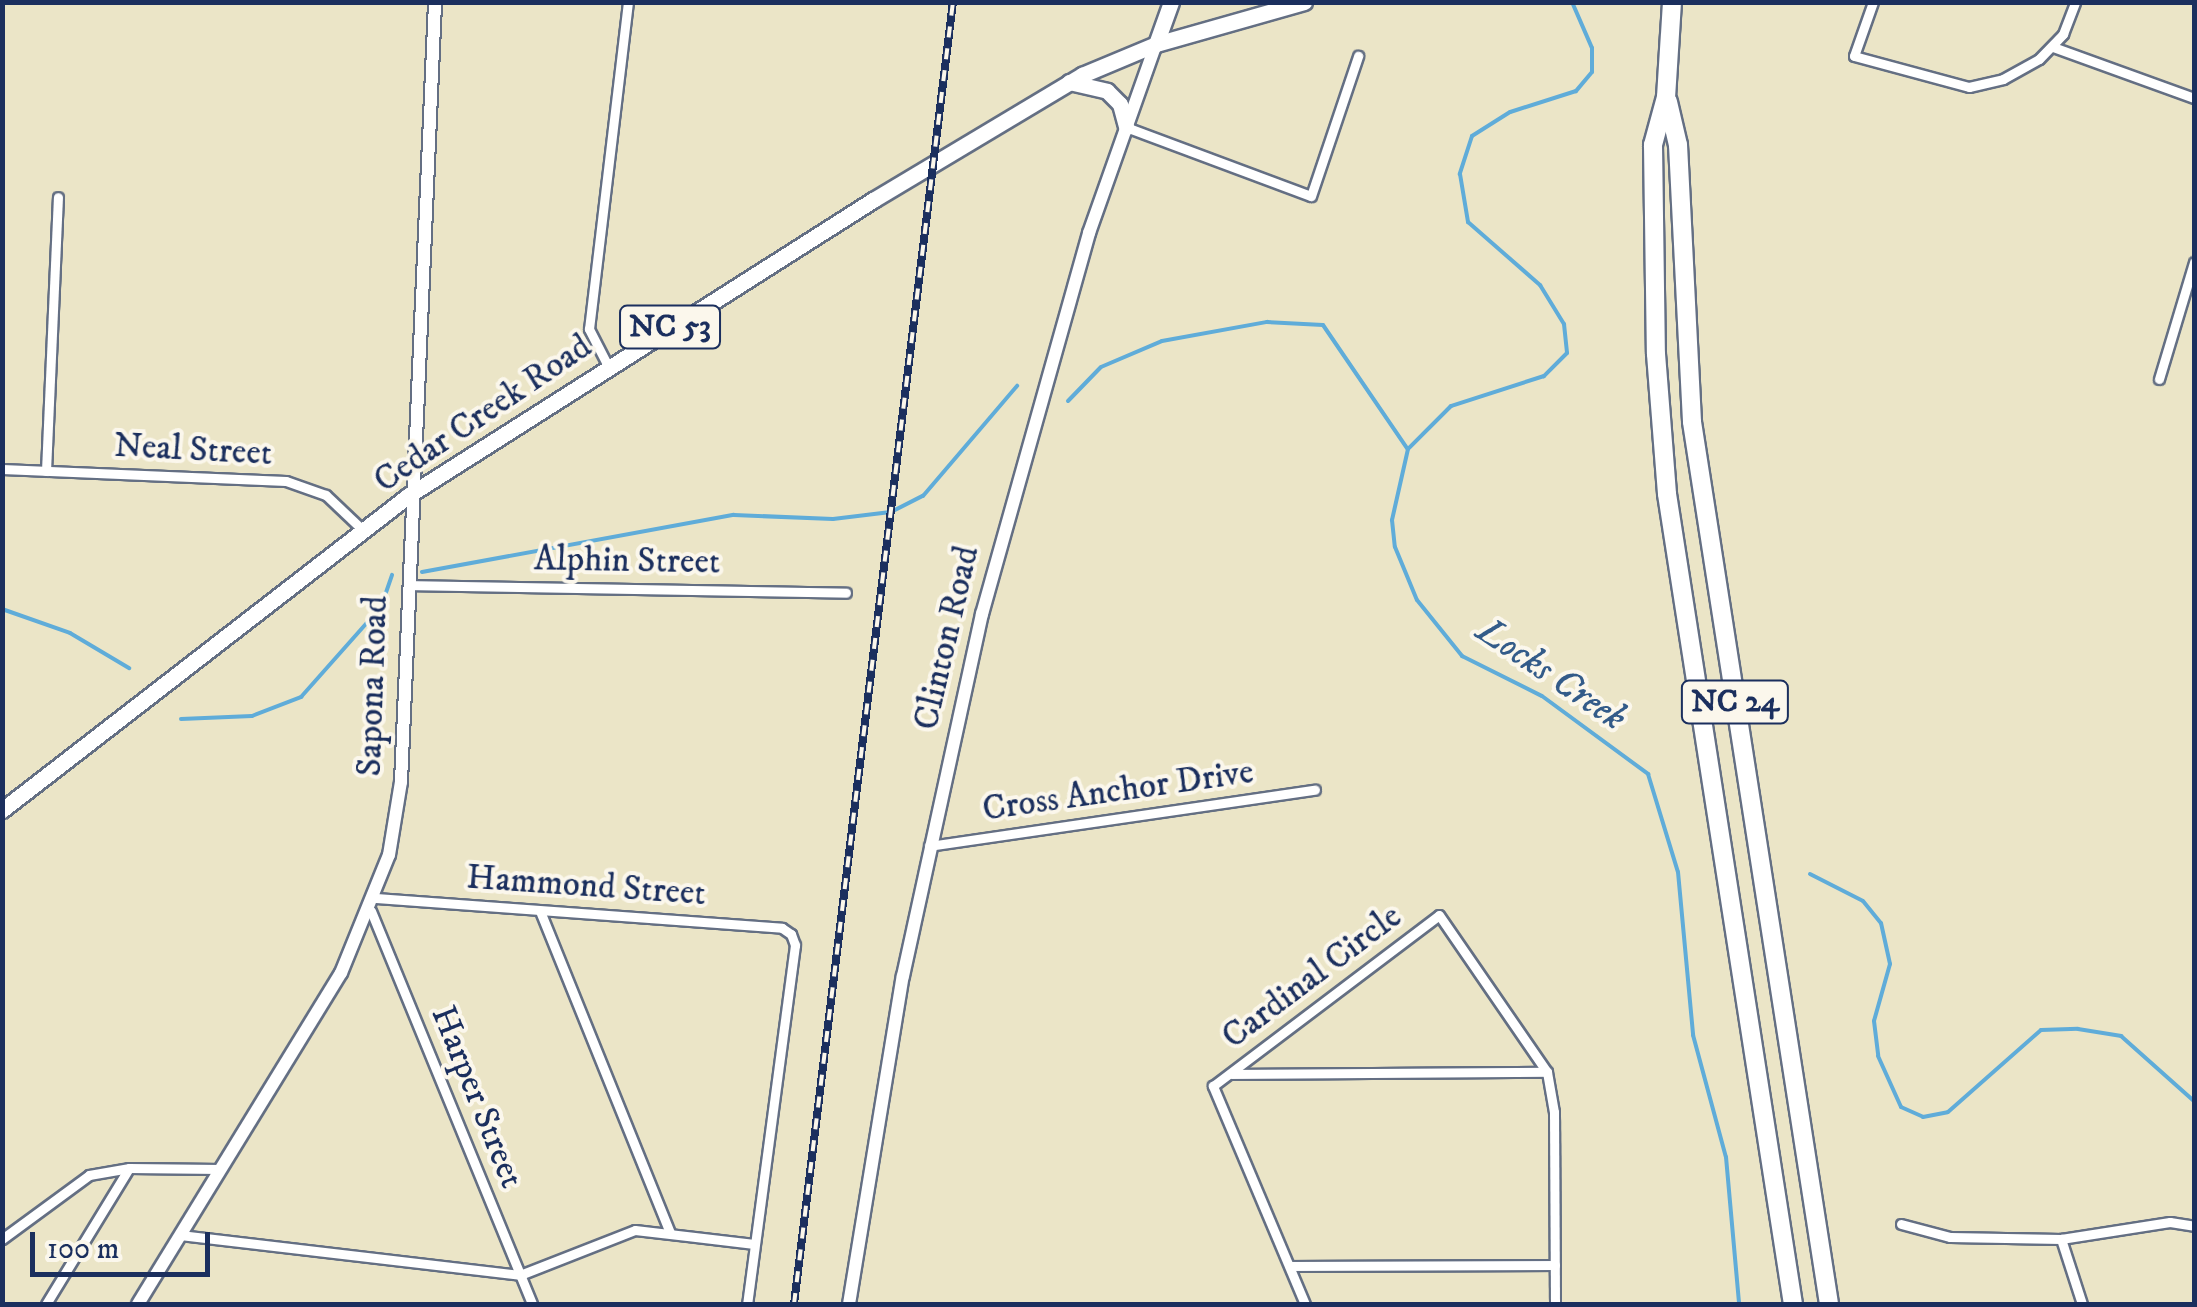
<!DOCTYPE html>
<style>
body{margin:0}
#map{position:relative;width:2197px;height:1307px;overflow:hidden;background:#ebe5c7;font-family:"IM FELL DW Pica",serif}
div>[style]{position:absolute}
.stream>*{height:4px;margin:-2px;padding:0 2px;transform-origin:2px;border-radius:2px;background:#5facd9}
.roads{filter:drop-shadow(2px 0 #646f83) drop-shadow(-2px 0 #646f83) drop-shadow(0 2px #646f83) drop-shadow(0 -2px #646f83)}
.street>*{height:9px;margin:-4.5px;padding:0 4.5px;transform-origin:4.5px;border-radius:4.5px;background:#fff}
.secondary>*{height:12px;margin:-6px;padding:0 6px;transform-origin:6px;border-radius:6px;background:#fff}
.primary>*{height:15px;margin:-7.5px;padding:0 7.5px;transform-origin:7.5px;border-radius:7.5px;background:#fff}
.highway>*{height:18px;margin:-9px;padding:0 9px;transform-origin:9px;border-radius:9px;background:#fff}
.rail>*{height:8px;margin-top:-4px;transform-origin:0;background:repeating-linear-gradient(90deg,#fbf7ec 0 11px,#1b2f5e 0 22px);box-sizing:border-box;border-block:2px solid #1b2f5e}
span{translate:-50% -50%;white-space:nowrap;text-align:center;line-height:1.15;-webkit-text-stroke:8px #fbf7ec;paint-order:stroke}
.shield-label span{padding:2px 8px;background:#fbf7ec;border:2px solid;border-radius:8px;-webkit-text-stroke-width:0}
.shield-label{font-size:32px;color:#1b2f5e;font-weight:700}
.street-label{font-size:35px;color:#1b2f5e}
.water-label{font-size:38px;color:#335b89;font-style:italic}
.frame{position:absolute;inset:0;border:5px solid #1b2f5e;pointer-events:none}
.scale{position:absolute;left:30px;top:1232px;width:180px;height:45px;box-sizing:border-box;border:5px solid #1b2f5e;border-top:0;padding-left:12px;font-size:30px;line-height:35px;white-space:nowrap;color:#1b2f5e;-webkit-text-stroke:8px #fbf7ec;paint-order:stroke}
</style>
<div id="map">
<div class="stream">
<i style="left:1572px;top:2px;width:50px;rotate:66.5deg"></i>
<i style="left:1592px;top:48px;width:24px;rotate:90deg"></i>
<i style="left:1592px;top:72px;width:25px;rotate:130deg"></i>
<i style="left:1576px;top:91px;width:69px;rotate:162.3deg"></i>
<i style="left:1510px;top:112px;width:45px;rotate:147.7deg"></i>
<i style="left:1472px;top:136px;width:40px;rotate:108deg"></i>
<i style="left:1460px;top:174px;width:49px;rotate:80.5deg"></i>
<i style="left:1468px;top:222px;width:96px;rotate:41.2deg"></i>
<i style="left:1540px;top:285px;width:46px;rotate:58.4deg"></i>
<i style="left:1564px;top:324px;width:29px;rotate:84deg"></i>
<i style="left:1567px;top:353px;width:33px;rotate:135deg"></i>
<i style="left:1544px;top:376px;width:98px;rotate:162.1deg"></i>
<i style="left:1451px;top:406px;width:61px;rotate:135deg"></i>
<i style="left:1408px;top:449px;width:73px;rotate:102.7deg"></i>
<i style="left:1392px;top:520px;width:27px;rotate:84deg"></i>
<i style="left:1395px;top:547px;width:57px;rotate:67.5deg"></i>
<i style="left:1417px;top:600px;width:72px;rotate:51.2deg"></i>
<i style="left:1462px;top:656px;width:89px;rotate:26.6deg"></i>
<i style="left:1542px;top:696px;width:132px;rotate:36.3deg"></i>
<i style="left:1648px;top:774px;width:102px;rotate:73deg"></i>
<i style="left:1678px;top:872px;width:164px;rotate:84.7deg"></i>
<i style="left:1693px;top:1035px;width:126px;rotate:74.9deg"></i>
<i style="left:1726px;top:1157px;width:148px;rotate:84.9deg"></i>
<i style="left:1068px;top:401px;width:47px;rotate:-45.9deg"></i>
<i style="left:1101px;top:367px;width:66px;rotate:-23.1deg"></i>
<i style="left:1162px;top:341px;width:107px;rotate:-10.3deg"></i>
<i style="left:1267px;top:322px;width:56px;rotate:3.1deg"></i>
<i style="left:1323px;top:325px;width:149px;rotate:55.7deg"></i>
<i style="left:422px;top:572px;width:317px;rotate:-10.4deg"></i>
<i style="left:734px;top:515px;width:99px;rotate:2.3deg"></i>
<i style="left:833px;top:519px;width:58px;rotate:-6.9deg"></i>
<i style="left:891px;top:512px;width:36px;rotate:-27deg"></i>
<i style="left:923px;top:496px;width:145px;rotate:-49.5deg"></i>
<i style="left:2px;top:609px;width:72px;rotate:19.4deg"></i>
<i style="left:70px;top:633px;width:69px;rotate:30.7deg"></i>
<i style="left:181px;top:719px;width:71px;rotate:-2.4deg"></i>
<i style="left:252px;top:716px;width:53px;rotate:-21.2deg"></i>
<i style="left:301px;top:697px;width:120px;rotate:-48.4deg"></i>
<i style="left:381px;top:607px;width:34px;rotate:-71deg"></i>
<i style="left:1810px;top:874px;width:59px;rotate:27deg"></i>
<i style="left:1863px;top:901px;width:28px;rotate:51deg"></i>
<i style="left:1881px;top:923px;width:42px;rotate:77.6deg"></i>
<i style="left:1890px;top:964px;width:59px;rotate:105.7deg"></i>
<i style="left:1874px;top:1021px;width:35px;rotate:83deg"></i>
<i style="left:1878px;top:1056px;width:56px;rotate:65.7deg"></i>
<i style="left:1901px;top:1107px;width:24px;rotate:24deg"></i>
<i style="left:1923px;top:1117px;width:25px;rotate:-11deg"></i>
<i style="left:1948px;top:1112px;width:124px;rotate:-41.4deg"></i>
<i style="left:2041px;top:1030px;width:37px;rotate:-2deg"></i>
<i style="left:2078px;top:1029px;width:44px;rotate:9.2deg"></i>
<i style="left:2121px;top:1036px;width:98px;rotate:41.7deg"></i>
</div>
<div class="roads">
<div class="street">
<i style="left:1873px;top:2px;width:57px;rotate:109.4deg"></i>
<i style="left:1854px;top:56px;width:119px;rotate:15.1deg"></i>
<i style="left:1969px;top:87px;width:35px;rotate:-13deg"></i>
<i style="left:2003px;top:79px;width:41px;rotate:-29.1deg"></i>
<i style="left:2039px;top:59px;width:35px;rotate:-46deg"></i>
<i style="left:2063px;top:34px;width:34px;rotate:-69deg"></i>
<i style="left:2053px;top:47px;width:150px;rotate:19.9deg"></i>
<i style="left:1126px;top:127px;width:197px;rotate:20.5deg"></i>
<i style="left:1311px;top:196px;width:148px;rotate:-71.4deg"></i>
<i style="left:608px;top:366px;width:42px;rotate:-117.2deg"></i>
<i style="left:589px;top:329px;width:329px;rotate:-83.2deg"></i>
<i style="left:2159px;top:379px;width:122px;rotate:-73.3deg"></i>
<i style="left:2px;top:469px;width:284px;rotate:2.4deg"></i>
<i style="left:286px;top:481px;width:42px;rotate:19.3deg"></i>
<i style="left:326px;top:495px;width:52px;rotate:43.5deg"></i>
<i style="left:46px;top:471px;width:274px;rotate:-87.5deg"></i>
<i style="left:408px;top:585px;width:438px;rotate:1deg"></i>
<i style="left:929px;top:846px;width:390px;rotate:-8.3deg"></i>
<i style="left:376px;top:898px;width:407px;rotate:4.2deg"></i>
<i style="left:782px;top:928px;width:11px;rotate:34deg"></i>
<i style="left:791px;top:934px;width:12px;rotate:70deg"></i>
<i style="left:795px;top:945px;width:362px;rotate:97.6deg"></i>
<i style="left:371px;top:911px;width:425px;rotate:67.7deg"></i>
<i style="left:540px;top:911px;width:347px;rotate:68deg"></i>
<i style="left:1232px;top:1074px;width:315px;rotate:-0.4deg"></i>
<i style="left:1901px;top:1224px;width:51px;rotate:14.9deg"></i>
<i style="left:1950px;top:1237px;width:111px;rotate:1deg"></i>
<i style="left:2061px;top:1239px;width:110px;rotate:-8.9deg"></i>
<i style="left:2170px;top:1222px;width:24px;rotate:9deg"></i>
<i style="left:180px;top:1235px;width:342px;rotate:6.7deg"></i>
<i style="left:520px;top:1275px;width:123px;rotate:-21.4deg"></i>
<i style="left:635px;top:1230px;width:120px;rotate:6.7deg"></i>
<i style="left:2px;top:1239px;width:108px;rotate:-36.3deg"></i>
<i style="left:89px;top:1175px;width:41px;rotate:-9.9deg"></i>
<i style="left:129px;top:1168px;width:91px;rotate:0.6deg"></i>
<i style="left:2061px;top:1239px;width:68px;rotate:72.1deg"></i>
<i style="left:1290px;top:1266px;width:265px;rotate:-0.2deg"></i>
<i style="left:46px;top:1304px;width:159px;rotate:-58.6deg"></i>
<i style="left:1305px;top:1304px;width:237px;rotate:-112.9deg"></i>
<i style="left:1213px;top:1086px;width:283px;rotate:-37.1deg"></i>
<i style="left:1439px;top:915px;width:191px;rotate:55.5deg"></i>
<i style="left:1547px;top:1072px;width:41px;rotate:80.1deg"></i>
<i style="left:1554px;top:1112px;width:192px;rotate:89.7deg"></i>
</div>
<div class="secondary">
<i style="left:138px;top:1304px;width:388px;rotate:-58.5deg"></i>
<i style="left:341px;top:973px;width:127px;rotate:-67.9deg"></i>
<i style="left:389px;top:855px;width:74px;rotate:-80.7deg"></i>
<i style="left:401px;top:782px;width:781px;rotate:-87.5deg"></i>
<i style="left:849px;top:1304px;width:332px;rotate:-80.7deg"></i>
<i style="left:903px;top:976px;width:371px;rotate:-77.7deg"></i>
<i style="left:982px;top:614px;width:396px;rotate:-74.3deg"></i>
<i style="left:1089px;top:233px;width:201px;rotate:-70.5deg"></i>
</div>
<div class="primary">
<i style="left:1156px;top:44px;width:45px;rotate:-70.3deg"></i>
<i style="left:1069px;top:82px;width:39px;rotate:13deg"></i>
<i style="left:1107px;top:91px;width:18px;rotate:45deg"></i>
<i style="left:1120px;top:104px;width:24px;rotate:75deg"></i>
<i style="left:2px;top:810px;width:515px;rotate:-37.74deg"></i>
<i style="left:409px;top:495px;width:550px;rotate:-32.45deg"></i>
<i style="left:873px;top:200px;width:244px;rotate:-30.9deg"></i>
<i style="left:1082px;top:75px;width:80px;rotate:-22.7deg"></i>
<i style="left:1156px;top:44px;width:154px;rotate:-15.8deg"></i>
</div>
<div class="highway">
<i style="left:1672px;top:2px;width:95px;rotate:93.6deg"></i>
<i style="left:1666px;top:97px;width:50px;rotate:105.2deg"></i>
<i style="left:1653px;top:145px;width:209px;rotate:89.2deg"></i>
<i style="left:1656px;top:354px;width:140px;rotate:85.5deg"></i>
<i style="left:1667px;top:494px;width:820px;rotate:81.16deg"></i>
<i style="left:1668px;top:102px;width:44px;rotate:76.9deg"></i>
<i style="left:1678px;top:145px;width:277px;rotate:87.1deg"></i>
<i style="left:1692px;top:422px;width:893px;rotate:81.17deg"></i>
</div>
</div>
<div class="rail">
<i style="left:794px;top:1304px;width:1312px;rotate:-83.04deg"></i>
</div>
<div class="shield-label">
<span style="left:670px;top:327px">NC 53</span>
<span style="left:1735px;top:702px">NC 24</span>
</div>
<div class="street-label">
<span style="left:483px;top:414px;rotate:-34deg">Cedar Creek Road</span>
<span style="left:193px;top:450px;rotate:3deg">Neal Street</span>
<span style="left:627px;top:561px;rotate:1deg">Alphin Street</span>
<span style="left:947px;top:638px;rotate:-77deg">Clinton Road</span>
<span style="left:373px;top:686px;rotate:-88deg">Sapona Road</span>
<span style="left:1118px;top:791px;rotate:-8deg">Cross Anchor Drive</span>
<span style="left:586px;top:886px;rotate:4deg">Hammond Street</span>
<span style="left:1312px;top:977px;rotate:-37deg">Cardinal Circle</span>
<span style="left:477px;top:1097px;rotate:68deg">Harper Street</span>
</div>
<div class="water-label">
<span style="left:1551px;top:675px;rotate:34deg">Locks Creek</span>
</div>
<div class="frame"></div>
<div class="scale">100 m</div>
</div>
